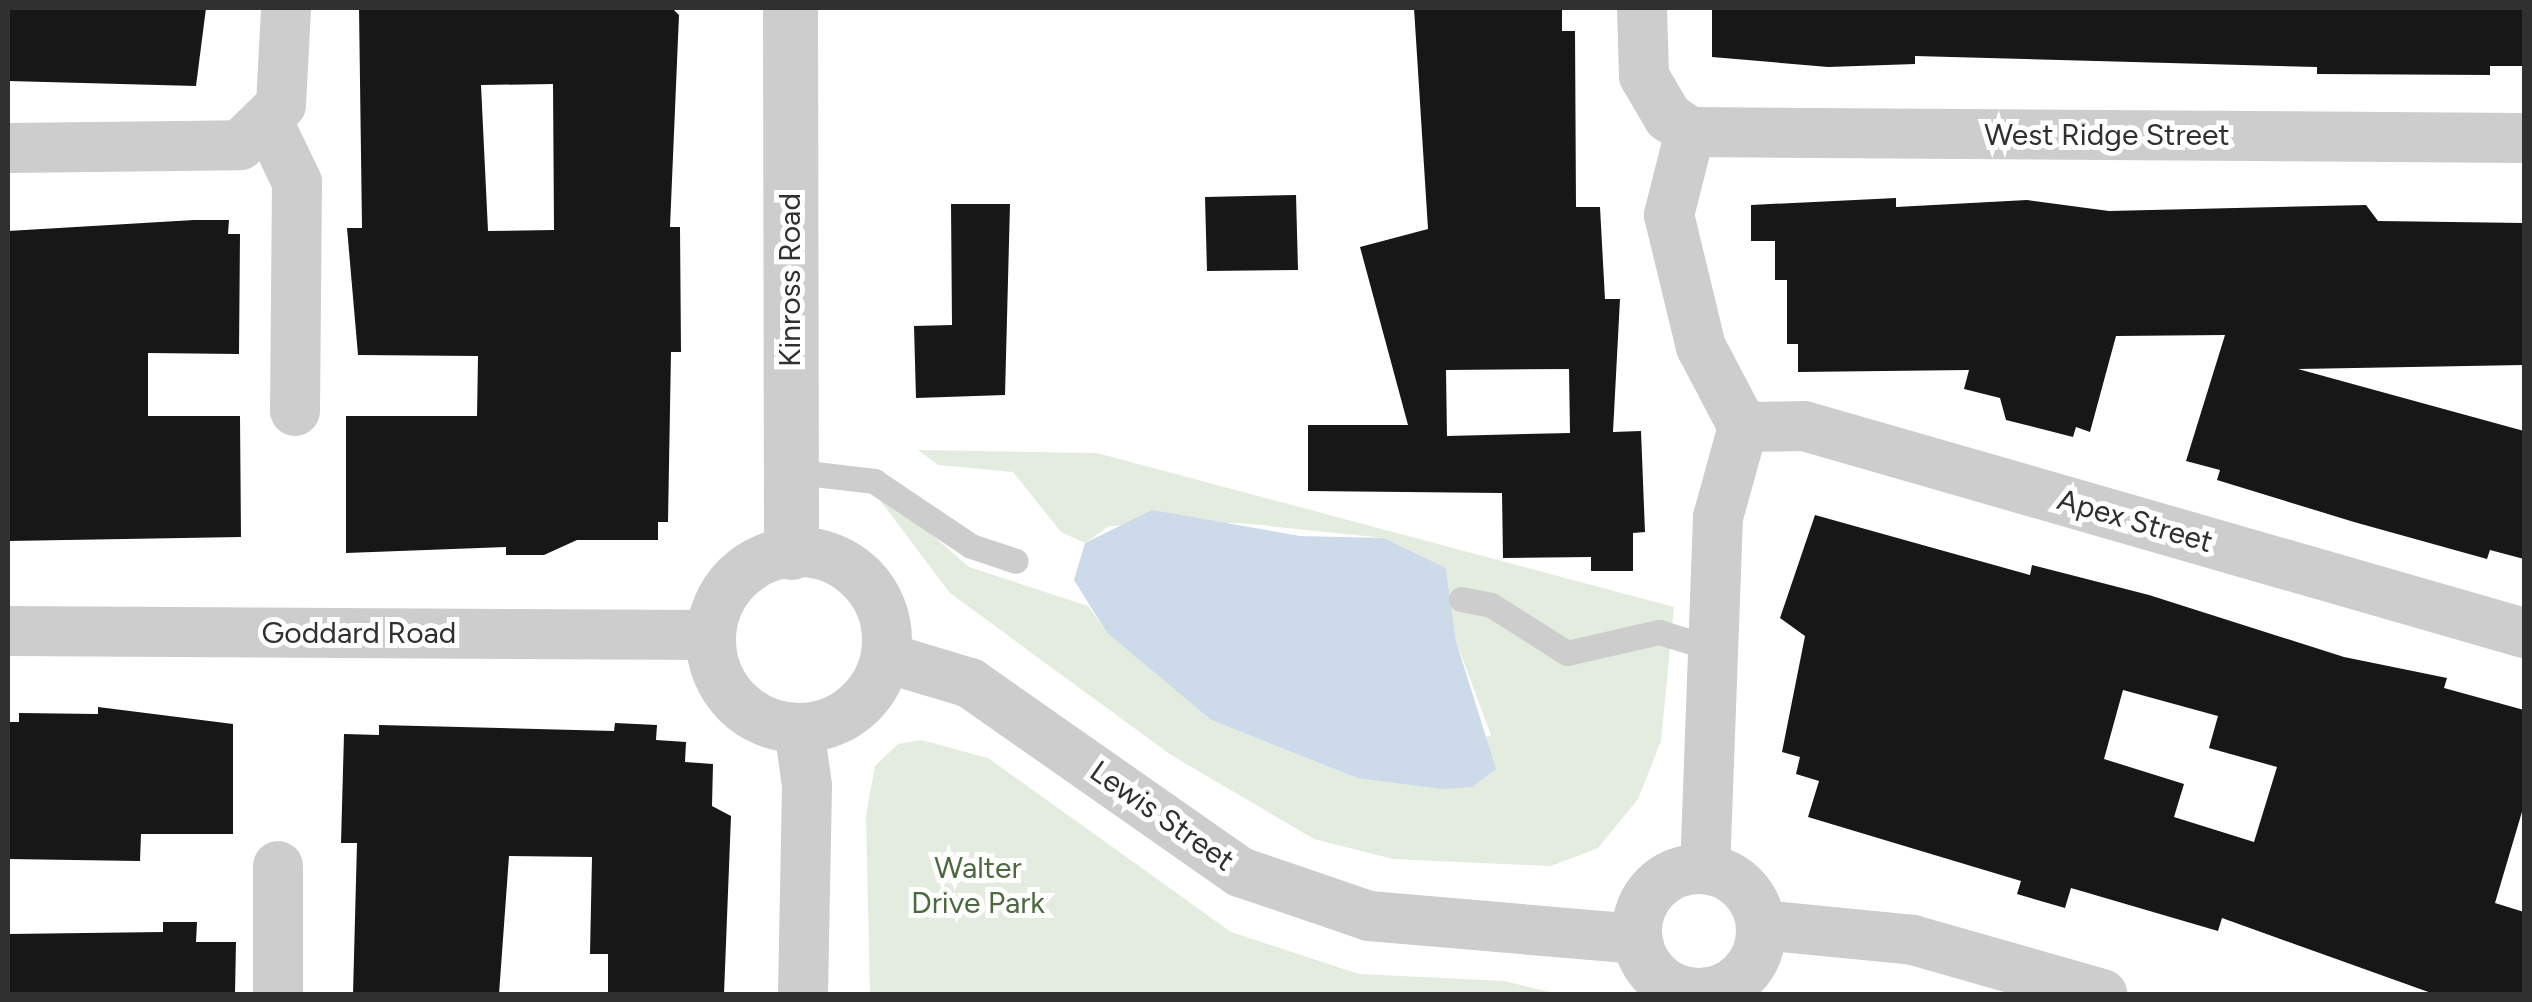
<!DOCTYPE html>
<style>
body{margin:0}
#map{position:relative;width:2532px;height:1002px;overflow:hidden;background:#fff;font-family:Figtree,sans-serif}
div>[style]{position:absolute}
.green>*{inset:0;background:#e4ecdf}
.water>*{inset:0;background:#cddaea}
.building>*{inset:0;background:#171717}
.service>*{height:25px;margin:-12.5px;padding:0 12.5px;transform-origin:12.5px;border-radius:12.5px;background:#cdcdcd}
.minor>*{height:50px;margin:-25px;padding:0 25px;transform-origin:25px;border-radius:25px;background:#cdcdcd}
.minor>.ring{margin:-25px;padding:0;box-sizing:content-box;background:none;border:50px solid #cdcdcd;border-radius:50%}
.tertiary>*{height:55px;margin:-27.5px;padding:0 27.5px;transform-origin:27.5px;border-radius:27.5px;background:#cdcdcd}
span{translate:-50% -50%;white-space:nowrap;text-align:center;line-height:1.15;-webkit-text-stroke:10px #fff;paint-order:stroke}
.street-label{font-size:30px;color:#303030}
.park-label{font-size:30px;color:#4c6940}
.frame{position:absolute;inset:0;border:10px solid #303030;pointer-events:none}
</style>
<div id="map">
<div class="green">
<i style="clip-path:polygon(918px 450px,1097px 453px,1674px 607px,1661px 741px,1638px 799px,1598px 848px,1551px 866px,1393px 859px,1314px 839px,1171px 755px,950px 593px,879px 499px,893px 501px,969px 567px,1088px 606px,1107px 633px,1211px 720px,1357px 778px,1491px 735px,1456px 641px,1446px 568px,1384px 538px,1240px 523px,1109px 526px,1085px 543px,1061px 532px,1013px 472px,938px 465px)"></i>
<i style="clip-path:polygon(921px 740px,988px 758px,1231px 932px,1359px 974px,1505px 981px,1558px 994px,870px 994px,866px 815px,875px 766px,898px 744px)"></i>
</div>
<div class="water">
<i style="clip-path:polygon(1152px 510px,1300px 536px,1384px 538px,1446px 568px,1456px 641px,1496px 769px,1472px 787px,1442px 789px,1357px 778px,1211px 720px,1107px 633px,1074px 580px,1085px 543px)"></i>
</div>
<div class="building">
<i style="clip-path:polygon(8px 8px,206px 8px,196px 86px,8px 81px)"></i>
<i style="clip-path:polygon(evenodd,359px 8px,672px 8px,679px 15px,670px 227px,680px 227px,681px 352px,671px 352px,668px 522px,658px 522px,658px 540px,577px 540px,544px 555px,506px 555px,506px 547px,346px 553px,346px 416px,477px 416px,478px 356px,358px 355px,347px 228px,362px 228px,359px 8px,553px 84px,554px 230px,488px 231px,481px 85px,553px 84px)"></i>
<i style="clip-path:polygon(evenodd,1414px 8px,1562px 8px,1562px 31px,1575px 31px,1576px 207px,1600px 207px,1605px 299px,1620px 299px,1613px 432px,1641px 431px,1645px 532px,1633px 533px,1633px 571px,1591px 571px,1591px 557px,1503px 558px,1502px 493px,1308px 491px,1308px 425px,1408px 425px,1360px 247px,1428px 229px,1414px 8px,1569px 369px,1570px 433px,1447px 436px,1446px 370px,1569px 369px)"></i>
<i style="clip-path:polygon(1712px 8px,2523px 8px,2524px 66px,2490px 66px,2490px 75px,2317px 74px,2317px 67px,1915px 56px,1915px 64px,1828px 67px,1712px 57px)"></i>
<i style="clip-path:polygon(1296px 195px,1298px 270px,1207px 271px,1205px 197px)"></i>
<i style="clip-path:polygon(1896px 198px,1896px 207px,2027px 200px,2109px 211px,2366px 205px,2378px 221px,2524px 223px,2524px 365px,2298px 369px,2524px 431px,2524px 559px,2490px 550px,2487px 559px,2354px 522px,2217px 480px,2220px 470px,2186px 461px,2225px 335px,2116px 336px,2090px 432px,2076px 427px,2073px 437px,2006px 420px,2000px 398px,1964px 389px,1969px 370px,1798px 372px,1798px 344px,1787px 344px,1787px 280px,1775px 280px,1775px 241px,1751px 241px,1751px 205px)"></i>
<i style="clip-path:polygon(951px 204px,1010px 204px,1005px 395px,916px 398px,914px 326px,952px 325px)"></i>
<i style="clip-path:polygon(194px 220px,229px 220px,228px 234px,240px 234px,239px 354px,148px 353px,148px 416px,240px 416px,241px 537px,8px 541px,8px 231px)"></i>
<i style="clip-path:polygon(evenodd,1815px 515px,2030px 575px,2032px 565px,2149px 595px,2344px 657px,2447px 678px,2444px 688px,2524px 710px,2524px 805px,2495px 903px,2524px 912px,2524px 994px,2434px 994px,2222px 918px,2218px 931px,2071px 888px,2065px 908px,2017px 894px,2021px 881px,1808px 817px,1819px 781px,1796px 774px,1800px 757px,1782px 752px,1805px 636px,1780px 618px,1815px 515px,2123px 690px,2218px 716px,2209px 748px,2277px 767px,2254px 842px,2174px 817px,2184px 784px,2104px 759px,2123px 690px)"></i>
<i style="clip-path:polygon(98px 707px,233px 724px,233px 834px,141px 834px,140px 861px,8px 859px,8px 722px,19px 722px,19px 713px,98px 714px)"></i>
<i style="clip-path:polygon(615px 723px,657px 725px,656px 740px,686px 742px,685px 762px,713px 764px,712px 806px,731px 816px,724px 994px,608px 994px,608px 954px,590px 954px,592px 857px,509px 856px,499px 994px,353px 994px,357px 843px,341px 843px,344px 734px,379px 735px,379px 725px,614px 731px)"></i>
<i style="clip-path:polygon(163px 922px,197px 922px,196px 942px,236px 942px,235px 994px,8px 994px,8px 934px,163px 932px)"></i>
</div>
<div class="service">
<i style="left:789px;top:471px;width:86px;rotate:6.7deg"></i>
<i style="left:874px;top:481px;width:117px;rotate:33.8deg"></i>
<i style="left:971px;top:546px;width:47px;rotate:18.4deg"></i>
<i style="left:1461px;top:599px;width:31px;rotate:11deg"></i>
<i style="left:1491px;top:605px;width:90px;rotate:32.3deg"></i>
<i style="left:1567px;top:653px;width:94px;rotate:-12.9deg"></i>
<i style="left:1659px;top:632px;width:58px;rotate:17.2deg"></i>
</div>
<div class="minor">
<i style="left:1642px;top:8px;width:68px;rotate:88.3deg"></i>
<i style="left:1644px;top:76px;width:48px;rotate:59.7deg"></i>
<i style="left:1668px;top:117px;width:27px;rotate:34deg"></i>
<i style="left:269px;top:124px;width:64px;rotate:64.2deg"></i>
<i style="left:297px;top:182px;width:229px;rotate:90.5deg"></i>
<i style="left:1690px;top:132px;width:834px;rotate:0.41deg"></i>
<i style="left:1690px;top:132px;width:86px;rotate:104.2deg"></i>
<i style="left:1669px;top:215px;width:136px;rotate:76.4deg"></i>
<i style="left:1701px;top:347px;width:90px;rotate:62.3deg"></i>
<i style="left:1743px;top:427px;width:93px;rotate:105.5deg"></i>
<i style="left:1718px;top:517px;width:352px;rotate:92.1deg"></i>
<i style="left:8px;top:148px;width:232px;rotate:-0.7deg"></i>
<i style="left:240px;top:145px;width:57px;rotate:-44.3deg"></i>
<i style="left:281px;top:105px;width:97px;rotate:-87deg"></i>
<i style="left:1743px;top:427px;width:61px;rotate:-0.9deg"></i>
<i style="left:1804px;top:426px;width:749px;rotate:16.04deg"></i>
<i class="ring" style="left:711px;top:552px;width:126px;height:126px"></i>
<i style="left:8px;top:631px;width:702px;rotate:0.33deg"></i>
<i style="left:887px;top:658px;width:87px;rotate:16.8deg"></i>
<i style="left:970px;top:683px;width:330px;rotate:35deg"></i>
<i style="left:1240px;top:872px;width:136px;rotate:18.8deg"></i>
<i style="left:1369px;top:916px;width:268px;rotate:4.9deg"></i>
<i style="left:799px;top:728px;width:59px;rotate:82.1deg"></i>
<i style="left:807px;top:786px;width:208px;rotate:91.1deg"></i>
<i style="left:278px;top:866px;width:128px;rotate:90deg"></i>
<i class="ring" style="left:1637px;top:869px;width:74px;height:74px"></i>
<i style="left:1761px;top:925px;width:153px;rotate:5.6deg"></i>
<i style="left:1913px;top:940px;width:197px;rotate:15.9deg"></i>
</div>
<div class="tertiary">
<i style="left:790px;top:8px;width:544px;rotate:89.89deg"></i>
</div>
<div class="street-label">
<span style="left:2107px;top:135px">West Ridge Street</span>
<span style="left:790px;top:280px;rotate:-90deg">Kinross Road</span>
<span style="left:2135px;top:521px;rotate:16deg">Apex Street</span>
<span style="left:359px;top:633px">Goddard Road</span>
<span style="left:1162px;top:816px;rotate:35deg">Lewis Street</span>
</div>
<div class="park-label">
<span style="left:978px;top:885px">Walter<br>Drive Park</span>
</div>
<div class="frame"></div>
</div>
